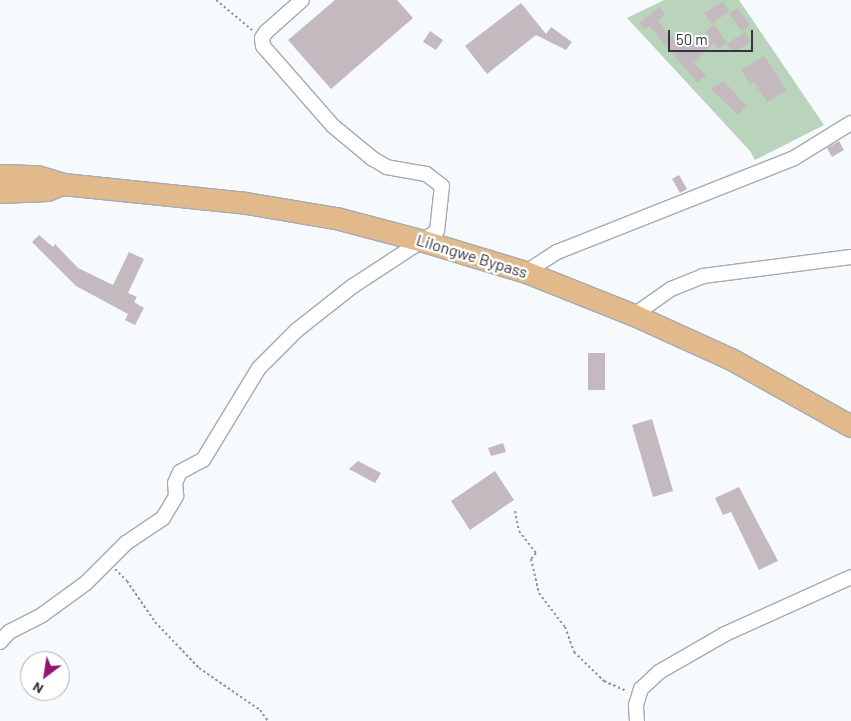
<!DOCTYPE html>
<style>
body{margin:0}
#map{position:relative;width:851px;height:721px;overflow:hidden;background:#f7fafd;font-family:Barlow,sans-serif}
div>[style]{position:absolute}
.green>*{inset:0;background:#b9d4ba}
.building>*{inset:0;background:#c4b9be}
.path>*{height:2px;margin-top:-1px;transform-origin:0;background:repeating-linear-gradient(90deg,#929598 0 2.5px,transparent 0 5px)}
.roads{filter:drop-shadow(1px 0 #a4abb4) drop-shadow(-1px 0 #a4abb4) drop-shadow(0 1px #a4abb4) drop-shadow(0 -1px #a4abb4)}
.minor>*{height:14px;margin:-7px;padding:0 7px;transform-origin:7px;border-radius:7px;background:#fff}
.primary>*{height:21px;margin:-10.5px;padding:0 10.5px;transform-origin:10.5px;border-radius:10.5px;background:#e1b98a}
span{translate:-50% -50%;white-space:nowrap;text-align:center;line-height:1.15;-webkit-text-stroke:5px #fff;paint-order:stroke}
.street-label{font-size:16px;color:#34373a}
.north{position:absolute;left:20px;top:651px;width:50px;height:50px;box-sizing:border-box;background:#fff;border:1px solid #aeafb0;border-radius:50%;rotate:211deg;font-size:14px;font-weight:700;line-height:20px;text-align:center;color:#34373a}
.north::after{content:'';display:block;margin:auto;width:18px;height:22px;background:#901675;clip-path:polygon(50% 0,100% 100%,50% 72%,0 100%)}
.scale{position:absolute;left:668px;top:30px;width:85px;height:22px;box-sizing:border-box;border:2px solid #34373a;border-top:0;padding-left:6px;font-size:15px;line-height:18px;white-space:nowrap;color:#34373a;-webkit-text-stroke:4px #fff;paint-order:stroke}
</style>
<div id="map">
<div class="green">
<i style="clip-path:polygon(664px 0,739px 0,824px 125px,755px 160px,750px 151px,627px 18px)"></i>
</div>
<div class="building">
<i style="clip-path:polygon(335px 0,397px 0,413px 18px,331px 89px,288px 40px)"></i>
<i style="clip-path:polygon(723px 2px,729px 11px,712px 24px,704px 13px)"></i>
<i style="clip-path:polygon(521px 3px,546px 34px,551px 27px,572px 42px,566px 50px,536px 35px,487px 74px,465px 46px)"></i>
<i style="clip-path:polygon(660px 7px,665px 14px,658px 21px,676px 43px,686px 36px,696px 48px,710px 37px,705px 32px,714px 25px,727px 42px,719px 49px,714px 43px,694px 63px,706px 76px,697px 82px,649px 26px,644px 29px,639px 23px)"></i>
<i style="clip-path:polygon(737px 8px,750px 25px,742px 31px,729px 14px)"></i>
<i style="clip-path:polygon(430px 31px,443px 40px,436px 50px,423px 42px)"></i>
<i style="clip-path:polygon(745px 32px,751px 41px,734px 53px,727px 44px)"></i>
<i style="clip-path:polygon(764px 56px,787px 90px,767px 102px,754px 82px,750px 84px,741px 70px)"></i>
<i style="clip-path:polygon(724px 81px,746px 106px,738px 115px,711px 89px)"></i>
<i style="clip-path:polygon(839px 141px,844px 150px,832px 157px,827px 148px)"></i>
<i style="clip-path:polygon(679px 175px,687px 189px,680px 193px,672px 179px)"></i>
<i style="clip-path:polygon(39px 235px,53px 247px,55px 244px,78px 268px,113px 285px,129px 252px,144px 259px,128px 293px,137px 297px,134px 302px,144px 308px,135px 325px,125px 320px,128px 314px,76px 286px,32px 242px)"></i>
<i style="clip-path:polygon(588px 353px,605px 353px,605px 390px,588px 390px)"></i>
<i style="clip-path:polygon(652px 419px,673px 491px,653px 497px,632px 425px)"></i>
<i style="clip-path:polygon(503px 443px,506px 452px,491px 456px,488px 448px)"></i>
<i style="clip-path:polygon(358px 461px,381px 473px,375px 483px,349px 469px)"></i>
<i style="clip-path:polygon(495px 471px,514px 500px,470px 530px,451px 501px)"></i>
<i style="clip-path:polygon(739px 487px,778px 561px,759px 570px,731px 512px,723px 515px,715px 498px)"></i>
</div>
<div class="path">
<i style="left:216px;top:0;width:47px;rotate:39.8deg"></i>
<i style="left:515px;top:511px;width:20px;rotate:79deg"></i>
<i style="left:519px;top:531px;width:28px;rotate:52deg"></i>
<i style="left:536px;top:553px;width:8px;rotate:130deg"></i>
<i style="left:531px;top:559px;width:35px;rotate:77deg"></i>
<i style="left:539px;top:593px;width:43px;rotate:52.6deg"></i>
<i style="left:565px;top:627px;width:27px;rotate:70deg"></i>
<i style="left:574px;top:652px;width:42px;rotate:44deg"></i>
<i style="left:604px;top:681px;width:24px;rotate:24deg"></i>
<i style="left:115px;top:569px;width:17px;rotate:45deg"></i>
<i style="left:127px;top:581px;width:50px;rotate:55.7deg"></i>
<i style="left:155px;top:622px;width:64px;rotate:46.3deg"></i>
<i style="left:199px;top:668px;width:74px;rotate:34.5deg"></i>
<i style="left:260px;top:710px;width:14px;rotate:54deg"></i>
</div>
<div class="roads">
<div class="minor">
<i style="left:526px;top:272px;width:37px;rotate:-33deg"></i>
<i style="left:557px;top:252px;width:255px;rotate:-21.6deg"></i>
<i style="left:794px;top:158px;width:67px;rotate:-31.6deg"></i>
<i style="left:634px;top:315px;width:45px;rotate:-35.1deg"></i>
<i style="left:671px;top:289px;width:35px;rotate:-22deg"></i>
<i style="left:703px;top:276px;width:149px;rotate:-7.3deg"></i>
<i style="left:0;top:642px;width:13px;rotate:-48deg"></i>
<i style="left:9px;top:632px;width:37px;rotate:-27deg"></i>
<i style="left:42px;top:615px;width:54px;rotate:-36deg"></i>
<i style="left:86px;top:583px;width:57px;rotate:-45deg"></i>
<i style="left:126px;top:543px;width:45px;rotate:-34deg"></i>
<i style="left:163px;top:518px;width:26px;rotate:-59deg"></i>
<i style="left:176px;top:496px;width:13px;rotate:-94deg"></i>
<i style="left:175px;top:483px;width:12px;rotate:-66deg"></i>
<i style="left:180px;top:472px;width:26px;rotate:-28deg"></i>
<i style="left:203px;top:460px;width:108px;rotate:-58.7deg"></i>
<i style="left:259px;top:368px;width:54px;rotate:-45deg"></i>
<i style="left:297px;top:330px;width:71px;rotate:-38.2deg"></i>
<i style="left:353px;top:286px;width:100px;rotate:-33.2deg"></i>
<i style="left:437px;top:231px;width:45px;rotate:-83.7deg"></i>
<i style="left:442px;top:186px;width:20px;rotate:-143deg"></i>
<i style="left:426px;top:174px;width:40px;rotate:-170deg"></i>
<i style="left:387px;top:167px;width:16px;rotate:-150deg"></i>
<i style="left:373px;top:159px;width:52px;rotate:-140.5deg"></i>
<i style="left:333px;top:126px;width:106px;rotate:-131.2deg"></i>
<i style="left:263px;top:46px;width:8px;rotate:-97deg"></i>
<i style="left:262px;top:38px;width:7px;rotate:-56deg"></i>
<i style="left:266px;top:32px;width:48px;rotate:-41.6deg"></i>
<i style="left:637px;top:721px;width:16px;rotate:-94deg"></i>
<i style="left:636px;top:705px;width:17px;rotate:-73deg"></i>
<i style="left:641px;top:689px;width:25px;rotate:-43deg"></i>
<i style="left:659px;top:672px;width:76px;rotate:-29.9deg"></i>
<i style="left:725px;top:634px;width:138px;rotate:-24.3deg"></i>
</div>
<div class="primary">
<i style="left:0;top:175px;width:37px;rotate:2deg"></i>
<i style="left:37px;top:176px;width:27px;rotate:17deg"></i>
<i style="left:63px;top:184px;width:184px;rotate:5.9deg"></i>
<i style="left:246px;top:203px;width:91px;rotate:9.5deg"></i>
<i style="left:336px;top:218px;width:90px;rotate:14.8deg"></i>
<i style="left:423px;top:241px;width:108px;rotate:16.8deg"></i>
<i style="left:526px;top:272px;width:116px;rotate:21.7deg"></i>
<i style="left:634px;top:315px;width:107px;rotate:24.4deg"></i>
<i style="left:731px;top:359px;width:137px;rotate:29.2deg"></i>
<i style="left:0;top:192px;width:47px;rotate:-2.4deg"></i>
<i style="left:47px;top:190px;width:16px;rotate:-22deg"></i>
</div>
</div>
<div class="street-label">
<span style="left:472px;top:256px;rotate:17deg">Lilongwe Bypass</span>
</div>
<div class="north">N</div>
<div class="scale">50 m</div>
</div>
